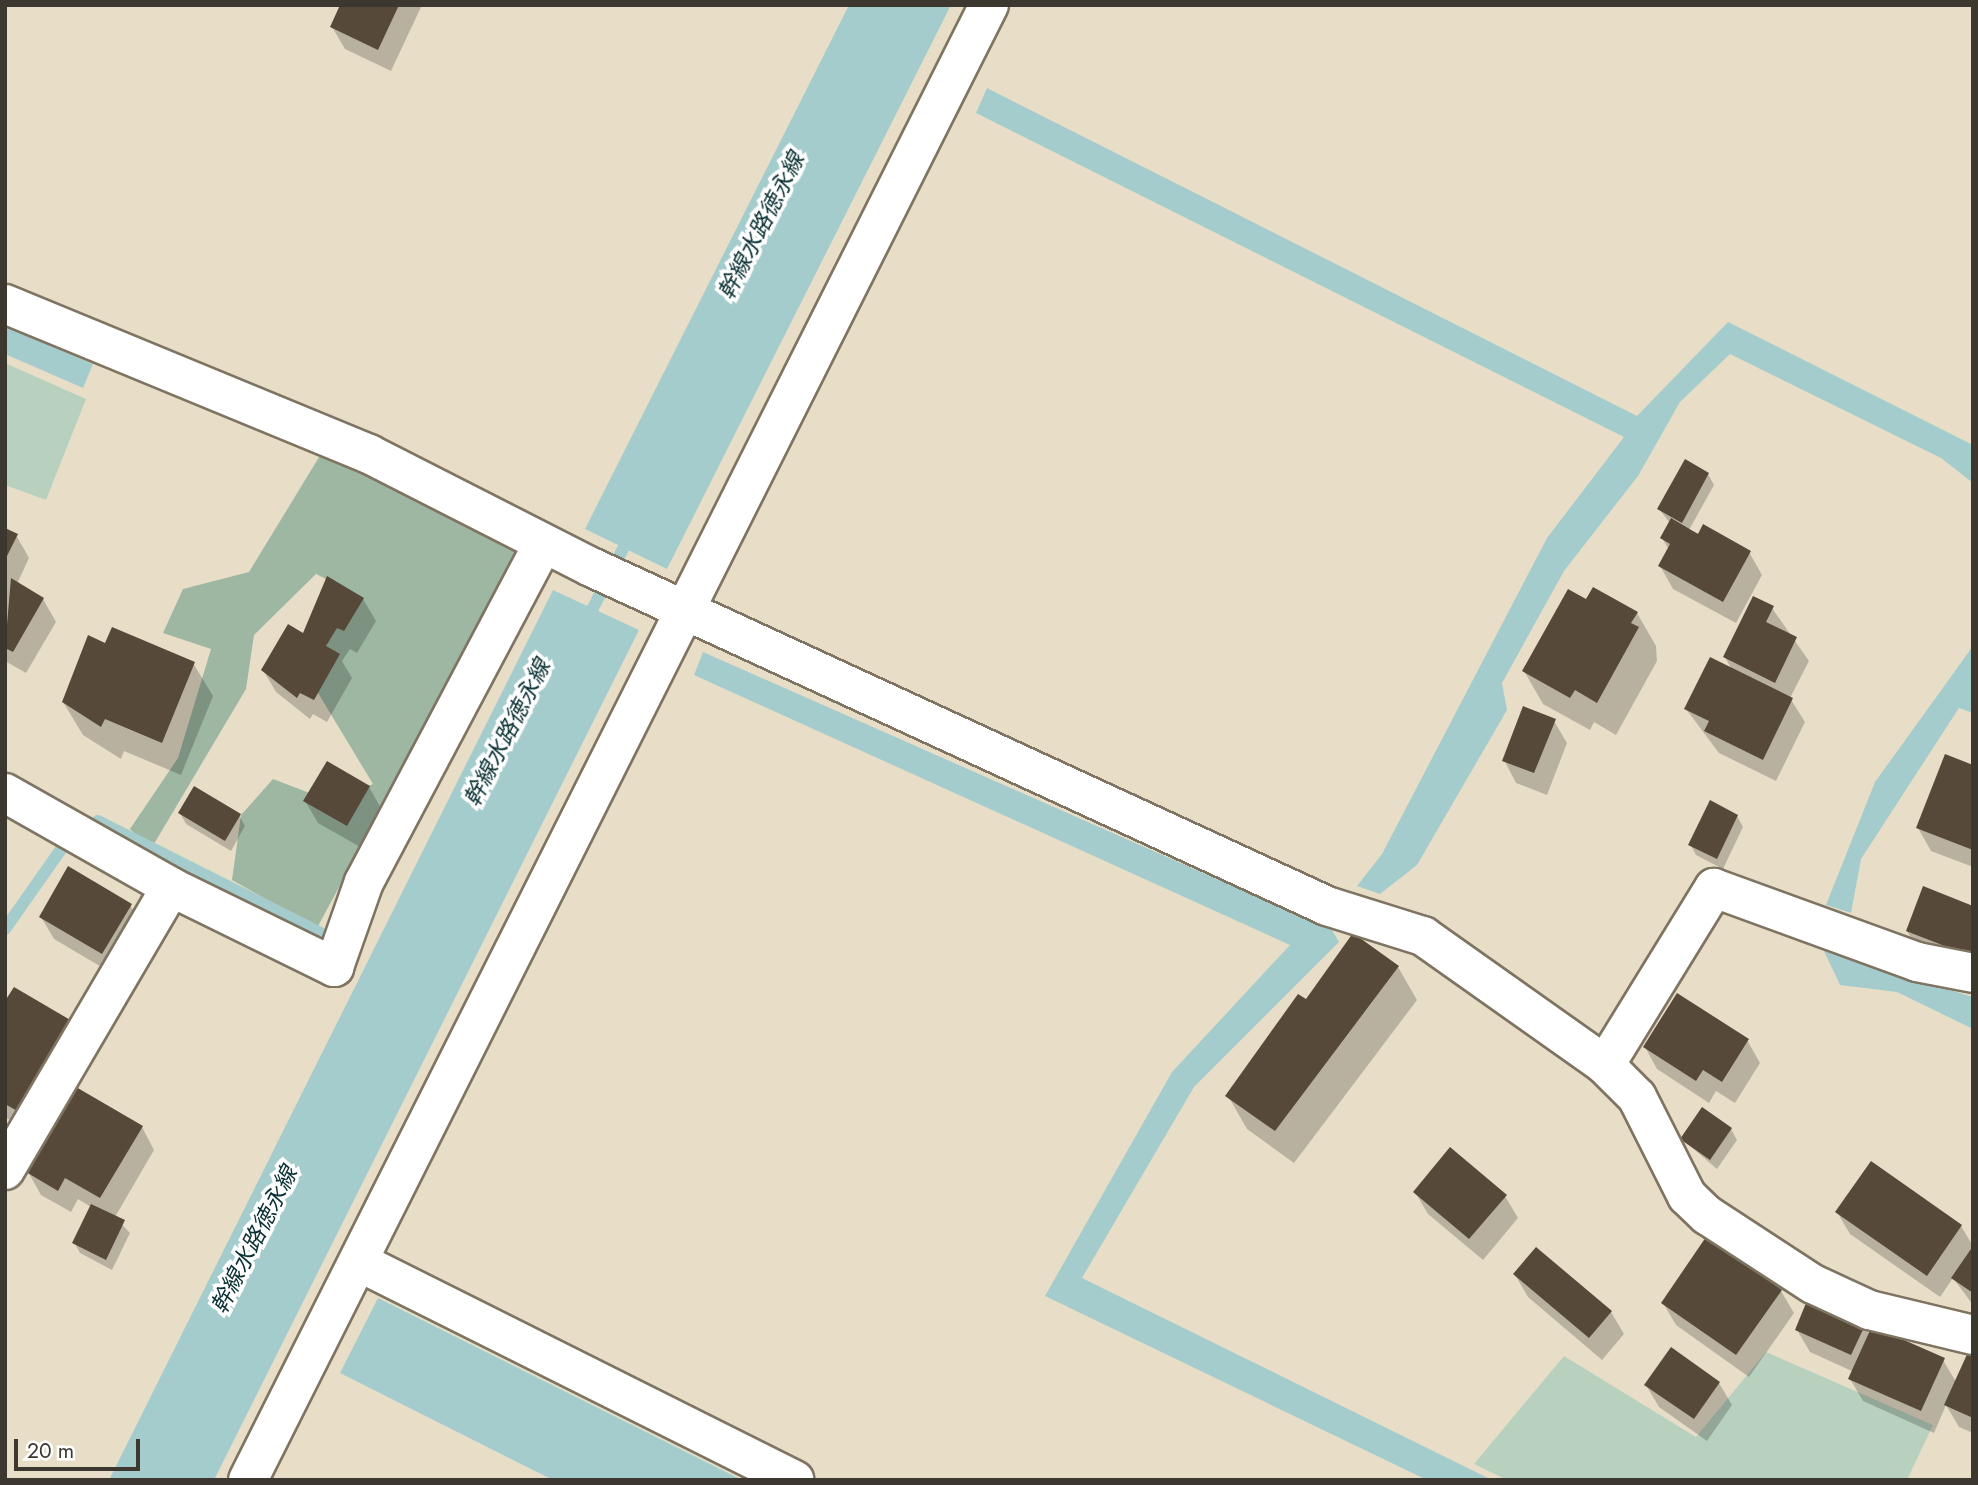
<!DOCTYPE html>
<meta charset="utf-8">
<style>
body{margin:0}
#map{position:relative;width:1978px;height:1485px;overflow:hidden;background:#e8dec8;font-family:Jost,"Noto Sans JP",sans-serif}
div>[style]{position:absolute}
.green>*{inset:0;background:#b8d1be}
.forest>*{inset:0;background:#9eb7a3}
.water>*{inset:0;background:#a5cccd}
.shadow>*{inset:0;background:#0003}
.stream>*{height:12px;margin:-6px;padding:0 6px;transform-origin:6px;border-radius:6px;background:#a5cccd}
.building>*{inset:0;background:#564939}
.roads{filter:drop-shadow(2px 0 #7e7461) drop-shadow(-2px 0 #7e7461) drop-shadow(0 2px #7e7461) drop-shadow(0 -2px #7e7461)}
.minor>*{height:38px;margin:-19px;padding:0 19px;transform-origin:19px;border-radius:19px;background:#fff}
span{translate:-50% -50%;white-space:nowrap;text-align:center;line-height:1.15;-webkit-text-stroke:7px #fff;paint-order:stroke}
.water-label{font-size:23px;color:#093032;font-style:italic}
.frame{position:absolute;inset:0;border:7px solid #3c3830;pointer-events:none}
.scale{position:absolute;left:14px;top:1439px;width:126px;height:32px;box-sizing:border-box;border:4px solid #3c3830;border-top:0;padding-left:9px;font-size:21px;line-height:24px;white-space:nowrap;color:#3c3830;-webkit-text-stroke:5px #fff;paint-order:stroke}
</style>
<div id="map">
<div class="green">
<i style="clip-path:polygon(5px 363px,86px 399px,46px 500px,5px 485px)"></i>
<i style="clip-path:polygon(1766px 1352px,1933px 1425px,1907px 1480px,1507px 1480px,1474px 1464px,1564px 1356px,1696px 1437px)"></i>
</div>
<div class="forest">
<i style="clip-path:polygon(324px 449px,520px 552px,317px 928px,232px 880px,241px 815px,273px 779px,333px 802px,373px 784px,309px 678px,350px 591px,316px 574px,254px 635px,246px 689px,151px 849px,130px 829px,178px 758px,211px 649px,163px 633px,183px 589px,249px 572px)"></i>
</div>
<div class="water">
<i style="clip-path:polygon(849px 5px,951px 5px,667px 569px,585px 529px)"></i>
<i style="clip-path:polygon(987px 88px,1637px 416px,1728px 322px,1973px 445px,1973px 483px,1941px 458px,1730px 354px,1680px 402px,1638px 476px,1564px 571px,1502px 683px,1507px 710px,1417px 865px,1380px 894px,1357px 886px,1382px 854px,1547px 538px,1624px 437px,976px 113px)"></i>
<i style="clip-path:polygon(5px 326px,93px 364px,83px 388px,5px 354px)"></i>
<i style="clip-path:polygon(553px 590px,639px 630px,214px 1480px,109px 1480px)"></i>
<i style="clip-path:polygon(1973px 646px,1973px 713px,1959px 708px,1861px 859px,1851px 913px,1826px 905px,1875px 782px)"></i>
<i style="clip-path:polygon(703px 652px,1332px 930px,1339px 942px,1194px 1087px,1082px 1278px,1492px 1480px,1427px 1480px,1045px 1296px,1172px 1072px,1290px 945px,694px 675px)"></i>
<i style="clip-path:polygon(1824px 951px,1973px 997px,1973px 1029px,1897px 992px,1840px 985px)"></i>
<i style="clip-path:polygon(378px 1298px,742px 1480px,553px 1480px,340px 1373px)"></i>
</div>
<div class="shadow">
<i style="clip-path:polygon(342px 5px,422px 5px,391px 71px,345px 49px,332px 27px)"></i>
<i style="clip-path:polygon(1708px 474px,1714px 485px,1689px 530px,1749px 552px,1762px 575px,1736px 623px,1673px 589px,1660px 566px,1669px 550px,1662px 538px,1670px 523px,1659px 509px)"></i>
<i style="clip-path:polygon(5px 530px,16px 535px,29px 558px,17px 584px,43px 599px,56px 622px,26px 673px,5px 661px)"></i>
<i style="clip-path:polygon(328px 578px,363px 599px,376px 621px,357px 653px,350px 649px,342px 661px,352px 678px,327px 722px,313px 714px,310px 719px,276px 692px,263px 670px,303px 635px)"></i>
<i style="clip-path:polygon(1587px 602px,1637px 613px,1656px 646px,1657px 661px,1616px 735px,1594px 722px,1590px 730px,1543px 704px,1524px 671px)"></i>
<i style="clip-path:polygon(1772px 608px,1809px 661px,1790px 698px,1805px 722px,1776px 781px,1719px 753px,1686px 709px,1732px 670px,1725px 657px)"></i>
<i style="clip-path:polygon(106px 645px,193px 663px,213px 696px,181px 775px,124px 751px,121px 759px,83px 735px,63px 702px)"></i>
<i style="clip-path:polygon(1554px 721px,1567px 743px,1547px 795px,1516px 783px,1504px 760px)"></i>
<i style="clip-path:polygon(1973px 767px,1973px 867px,1931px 851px,1918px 828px)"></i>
<i style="clip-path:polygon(369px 787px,382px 810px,360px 847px,318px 823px,305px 801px)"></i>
<i style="clip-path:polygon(180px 813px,239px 815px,245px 826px,231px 851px,186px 824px)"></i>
<i style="clip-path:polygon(1737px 816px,1743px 827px,1723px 869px,1696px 855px,1690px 844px)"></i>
<i style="clip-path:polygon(130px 905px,143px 927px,115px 975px,54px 939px,41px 917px)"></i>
<i style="clip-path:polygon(1973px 908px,1973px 974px,1920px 953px,1907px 931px)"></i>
<i style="clip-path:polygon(1398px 967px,1417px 1000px,1294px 1163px,1247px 1129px,1228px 1096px,1306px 1002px)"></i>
<i style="clip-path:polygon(5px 1005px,32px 1133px,5px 1117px)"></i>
<i style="clip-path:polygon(1747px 1040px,1760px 1063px,1735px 1103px,1716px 1091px,1709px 1103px,1657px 1069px,1645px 1047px)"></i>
<i style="clip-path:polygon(142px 1127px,154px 1150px,115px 1217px,130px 1233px,112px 1270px,80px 1253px,74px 1242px,91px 1207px,78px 1199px,71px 1212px,41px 1195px,28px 1172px)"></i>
<i style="clip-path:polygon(1731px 1129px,1737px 1140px,1717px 1169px,1682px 1139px)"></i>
<i style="clip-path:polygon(1415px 1192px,1505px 1196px,1518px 1218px,1483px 1260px,1428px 1214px)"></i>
<i style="clip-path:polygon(1837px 1212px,1961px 1226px,1973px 1246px,1973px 1305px,1953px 1278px,1940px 1297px,1850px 1234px)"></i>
<i style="clip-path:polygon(1515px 1275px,1611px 1312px,1624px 1334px,1602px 1360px,1528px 1297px)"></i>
<i style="clip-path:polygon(1781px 1291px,1794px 1313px,1749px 1377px,1676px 1325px,1663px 1303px)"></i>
<i style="clip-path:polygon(1864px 1325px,1870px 1335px,1943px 1360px,1956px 1382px,1973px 1354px,1973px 1433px,1959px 1427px,1946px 1405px,1934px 1433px,1863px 1401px,1850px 1379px,1854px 1372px,1810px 1352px,1797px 1330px)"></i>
<i style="clip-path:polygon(1719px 1383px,1732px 1405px,1707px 1441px,1659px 1407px,1646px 1385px)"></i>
</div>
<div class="stream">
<i style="left:586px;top:622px;width:97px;rotate:-63.2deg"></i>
<i style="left:98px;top:821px;width:250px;rotate:26.7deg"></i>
<i style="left:5px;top:929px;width:99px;rotate:-54.9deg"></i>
</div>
<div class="building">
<i style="clip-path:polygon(340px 5px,399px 5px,378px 50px,330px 27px)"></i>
<i style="clip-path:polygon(1685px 459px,1709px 473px,1682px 523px,1657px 509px)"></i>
<i style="clip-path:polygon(1671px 518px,1698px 534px,1703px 524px,1751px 551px,1723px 602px,1658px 566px,1670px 544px,1660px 538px)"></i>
<i style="clip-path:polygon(5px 528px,18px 534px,5px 560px)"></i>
<i style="clip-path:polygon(327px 576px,364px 598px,344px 631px,337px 628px,326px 646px,340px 654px,314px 700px,300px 693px,297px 698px,261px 670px,288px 624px,303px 633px)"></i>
<i style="clip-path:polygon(11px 578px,44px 598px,13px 652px,5px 648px)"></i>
<i style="clip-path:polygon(1593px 587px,1638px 612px,1631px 623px,1639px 627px,1597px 703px,1575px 690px,1570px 698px,1522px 671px,1568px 589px,1586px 599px)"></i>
<i style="clip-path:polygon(1753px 596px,1774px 606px,1766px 622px,1797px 637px,1775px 683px,1723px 657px)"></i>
<i style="clip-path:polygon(112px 627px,195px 662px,162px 743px,105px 719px,101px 727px,62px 702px,88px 635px,105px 643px)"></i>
<i style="clip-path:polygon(1710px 657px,1793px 698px,1763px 760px,1704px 731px,1709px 721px,1684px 709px)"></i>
<i style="clip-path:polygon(1523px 706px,1556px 719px,1534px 773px,1502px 761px)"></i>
<i style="clip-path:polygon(1945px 754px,1973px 765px,1973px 850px,1916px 828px)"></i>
<i style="clip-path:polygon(327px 761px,370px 786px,347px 826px,303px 801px)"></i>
<i style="clip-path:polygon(194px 786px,241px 814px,225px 841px,178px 813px)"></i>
<i style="clip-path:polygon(1710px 800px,1738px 815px,1717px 859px,1688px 845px)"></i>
<i style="clip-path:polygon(68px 866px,132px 904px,102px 954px,39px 917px)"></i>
<i style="clip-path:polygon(1923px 886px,1973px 906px,1973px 957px,1906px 931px)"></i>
<i style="clip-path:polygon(1353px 933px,1399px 966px,1275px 1131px,1225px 1096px,1298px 994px,1306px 999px)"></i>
<i style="clip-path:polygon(14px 987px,72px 1021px,19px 1112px,5px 1104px,5px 1001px)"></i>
<i style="clip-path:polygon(1677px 993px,1749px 1039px,1722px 1082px,1703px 1070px,1696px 1081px,1643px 1047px)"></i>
<i style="clip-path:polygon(76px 1087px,143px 1126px,100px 1198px,65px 1178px,58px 1191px,26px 1172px)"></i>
<i style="clip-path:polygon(1702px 1107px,1732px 1128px,1710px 1160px,1680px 1139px)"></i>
<i style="clip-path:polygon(1450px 1147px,1507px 1195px,1469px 1239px,1413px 1192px)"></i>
<i style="clip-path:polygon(1871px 1161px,1962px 1225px,1927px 1276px,1835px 1212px)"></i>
<i style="clip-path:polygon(91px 1204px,125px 1220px,106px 1260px,72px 1243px)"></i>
<i style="clip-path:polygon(1706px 1237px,1782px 1290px,1736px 1355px,1661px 1303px)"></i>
<i style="clip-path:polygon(1973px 1246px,1973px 1293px,1951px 1278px)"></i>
<i style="clip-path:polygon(1536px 1247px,1612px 1311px,1589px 1338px,1513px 1274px)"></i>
<i style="clip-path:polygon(1808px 1298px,1866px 1323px,1851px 1355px,1795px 1330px)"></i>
<i style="clip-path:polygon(1872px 1326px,1945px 1358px,1921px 1411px,1848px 1379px)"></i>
<i style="clip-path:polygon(1671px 1347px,1720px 1382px,1694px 1419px,1644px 1385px)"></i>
<i style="clip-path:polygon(1969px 1350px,1973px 1352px,1973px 1418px,1944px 1405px)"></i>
</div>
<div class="roads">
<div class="minor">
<i style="left:5px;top:304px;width:394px;rotate:22.4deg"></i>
<i style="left:369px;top:454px;width:249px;rotate:27deg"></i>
<i style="left:591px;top:567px;width:810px;rotate:24.73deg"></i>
<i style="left:1327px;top:906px;width:101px;rotate:17.4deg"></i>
<i style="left:1423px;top:936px;width:223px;rotate:35.3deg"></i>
<i style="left:1605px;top:1065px;width:45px;rotate:45deg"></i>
<i style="left:1637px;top:1097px;width:111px;rotate:63.2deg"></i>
<i style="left:1687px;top:1196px;width:28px;rotate:44deg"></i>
<i style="left:1707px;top:1215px;width:126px;rotate:33.1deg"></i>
<i style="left:1813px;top:1284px;width:62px;rotate:24.9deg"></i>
<i style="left:1869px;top:1310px;width:107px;rotate:13.5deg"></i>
<i style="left:5px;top:793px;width:191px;rotate:29.5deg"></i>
<i style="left:171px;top:887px;width:182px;rotate:26.1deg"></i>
<i style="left:334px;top:967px;width:90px;rotate:-70.6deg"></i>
<i style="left:364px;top:882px;width:382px;rotate:-62.1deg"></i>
<i style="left:1605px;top:1065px;width:208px;rotate:-58.4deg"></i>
<i style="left:1714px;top:888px;width:216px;rotate:20deg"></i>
<i style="left:1917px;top:962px;width:57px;rotate:11.1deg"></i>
<i style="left:5px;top:1170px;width:328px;rotate:-59.6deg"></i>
<i style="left:359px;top:1262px;width:487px;rotate:26.6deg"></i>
<i style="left:248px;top:1480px;width:1651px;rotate:-63.33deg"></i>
</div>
</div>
<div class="water-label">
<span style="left:761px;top:226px;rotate:-63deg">幹線水路徳永線</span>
<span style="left:507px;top:733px;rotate:-63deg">幹線水路徳永線</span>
<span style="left:254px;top:1240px;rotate:-63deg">幹線水路徳永線</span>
</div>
<div class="frame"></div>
<div class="scale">20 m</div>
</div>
